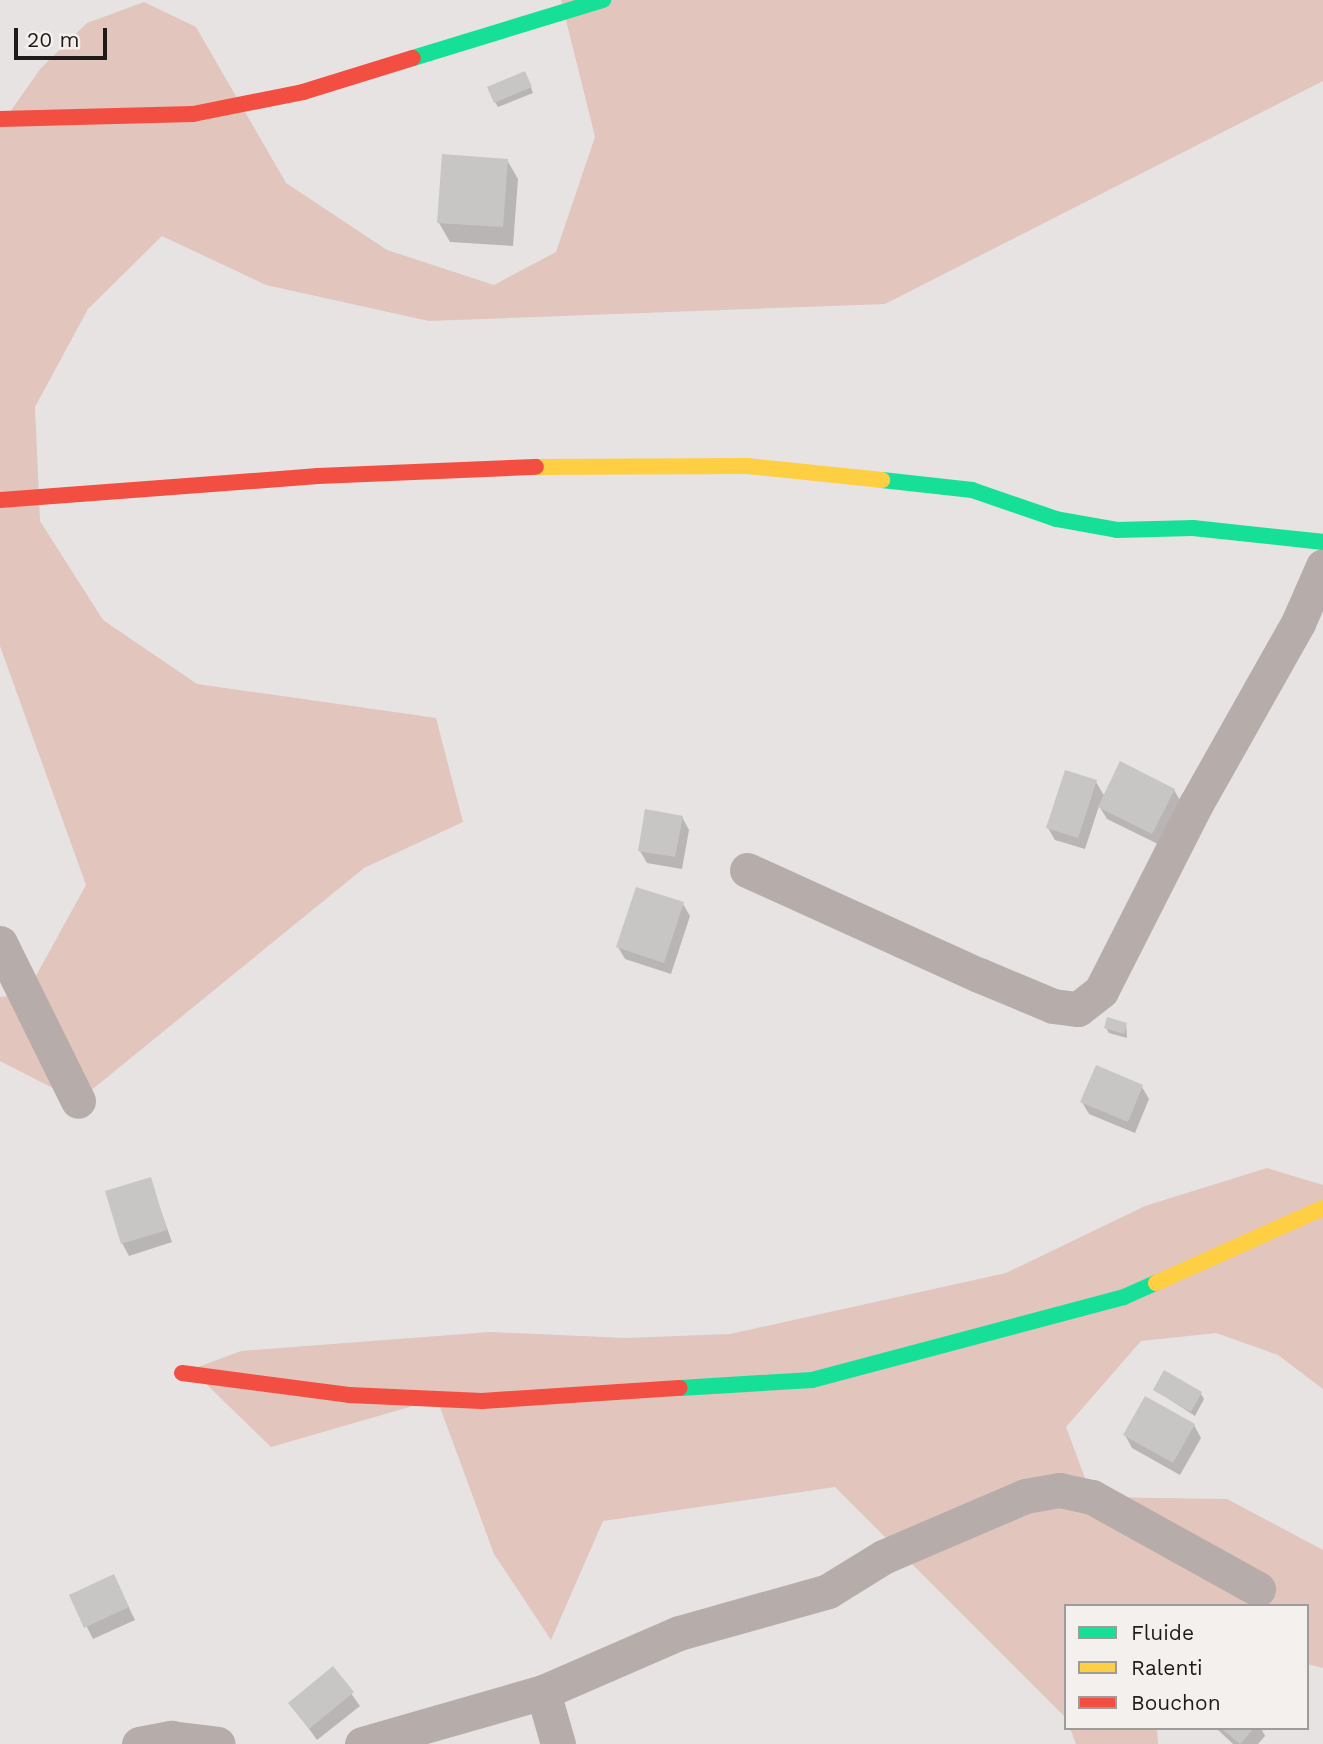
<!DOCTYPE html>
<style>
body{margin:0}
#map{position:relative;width:1323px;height:1744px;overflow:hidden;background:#e6e3e2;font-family:"Work Sans",sans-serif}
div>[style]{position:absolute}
.green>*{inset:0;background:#e2c5bc}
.shadow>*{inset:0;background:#0003}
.building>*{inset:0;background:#c8c6c5}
.street>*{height:35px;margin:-17.5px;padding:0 17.5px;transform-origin:17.5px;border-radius:17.5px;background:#b6adaa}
.fast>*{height:16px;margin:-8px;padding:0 8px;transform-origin:8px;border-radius:8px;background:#16e098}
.slow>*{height:16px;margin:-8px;padding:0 8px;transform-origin:8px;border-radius:8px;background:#ffcf43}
.jam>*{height:16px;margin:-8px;padding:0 8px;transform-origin:8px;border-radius:8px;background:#f24e42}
span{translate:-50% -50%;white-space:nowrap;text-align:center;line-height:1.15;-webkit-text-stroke:7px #f4f0ee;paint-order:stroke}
.legend{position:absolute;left:1064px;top:1604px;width:245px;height:126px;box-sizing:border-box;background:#f4f0ee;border:2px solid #9e9b9a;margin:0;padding:9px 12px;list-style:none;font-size:21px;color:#1e1c1b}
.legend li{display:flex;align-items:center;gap:14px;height:35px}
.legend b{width:35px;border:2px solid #9e9b9a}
.scale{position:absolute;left:14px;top:28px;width:93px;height:32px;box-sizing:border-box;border:4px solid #1e1c1b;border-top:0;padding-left:9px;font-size:21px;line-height:24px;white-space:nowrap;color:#1e1c1b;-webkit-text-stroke:5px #f4f0ee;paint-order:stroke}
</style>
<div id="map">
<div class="green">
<i style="clip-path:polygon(561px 0,1323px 0,1323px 81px,885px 304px,429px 321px,266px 285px,162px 236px,88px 309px,35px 407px,40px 521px,103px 620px,197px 684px,436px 718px,463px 822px,364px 868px,78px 1101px,0 1061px,0 997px,26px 994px,86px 885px,0 646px,0 126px,41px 68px,87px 23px,144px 2px,196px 27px,286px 183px,387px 250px,494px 285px,556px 252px,595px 137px)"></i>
<i style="clip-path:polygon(1267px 1168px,1323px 1185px,1323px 1389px,1278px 1355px,1216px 1333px,1141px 1341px,1066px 1427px,1092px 1497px,1227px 1499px,1323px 1550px,1323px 1668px,1307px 1664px,1307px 1606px,1066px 1606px,1066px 1718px,835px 1487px,603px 1521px,551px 1640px,494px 1554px,437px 1399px,271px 1447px,197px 1375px,182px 1373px,241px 1351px,490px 1332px,626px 1338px,730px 1334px,1006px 1273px,1145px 1206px)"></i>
<i style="clip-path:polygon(1070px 1728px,1157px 1728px,1158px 1744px,1076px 1744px)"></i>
</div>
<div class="shadow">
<i style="clip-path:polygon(528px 79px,533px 93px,498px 107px,495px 102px)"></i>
<i style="clip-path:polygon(507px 160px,518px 179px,513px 246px,450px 242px,439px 223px)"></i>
<i style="clip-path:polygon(1096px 782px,1105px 797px,1174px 790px,1181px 802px,1160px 845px,1107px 819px,1099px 806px,1085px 849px,1055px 840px,1048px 828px)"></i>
<i style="clip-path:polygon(682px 817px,689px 830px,682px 869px,647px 863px,640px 851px)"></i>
<i style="clip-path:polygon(683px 904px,690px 916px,671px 974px,625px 959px,618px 947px)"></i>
<i style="clip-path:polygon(1126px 1024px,1127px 1038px,1109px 1033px,1106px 1028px)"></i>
<i style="clip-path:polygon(1142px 1087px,1149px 1099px,1135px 1133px,1089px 1114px,1082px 1102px)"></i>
<i style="clip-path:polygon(150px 1180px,172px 1242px,129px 1256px,122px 1243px)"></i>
<i style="clip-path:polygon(1155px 1390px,1201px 1394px,1204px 1399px,1195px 1416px)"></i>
<i style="clip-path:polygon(1194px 1425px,1201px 1438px,1180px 1475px,1132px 1448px,1125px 1435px)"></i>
<i style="clip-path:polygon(120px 1589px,135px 1620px,93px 1639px,71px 1596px)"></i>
<i style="clip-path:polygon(333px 1668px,360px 1706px,317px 1740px,291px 1704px)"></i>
<i style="clip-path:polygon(1216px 1728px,1261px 1728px,1265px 1736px,1258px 1744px,1233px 1744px)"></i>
</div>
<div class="building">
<i style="clip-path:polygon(525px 71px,532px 87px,494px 103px,487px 87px)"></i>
<i style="clip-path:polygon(442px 154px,508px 159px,503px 227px,437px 223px)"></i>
<i style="clip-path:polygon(1120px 761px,1175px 789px,1152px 834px,1098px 807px)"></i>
<i style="clip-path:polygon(1065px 770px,1097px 780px,1078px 838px,1046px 828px)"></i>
<i style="clip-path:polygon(645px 809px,683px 816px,675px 857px,638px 851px)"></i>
<i style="clip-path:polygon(636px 887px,684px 902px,664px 963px,616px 947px)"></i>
<i style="clip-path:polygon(1107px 1017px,1127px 1023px,1124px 1034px,1104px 1028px)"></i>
<i style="clip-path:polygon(1096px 1065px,1143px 1085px,1128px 1122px,1080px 1102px)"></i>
<i style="clip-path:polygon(151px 1177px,167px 1230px,121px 1244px,105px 1191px)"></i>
<i style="clip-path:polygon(1164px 1370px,1202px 1392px,1191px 1412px,1153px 1390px)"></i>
<i style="clip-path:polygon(1145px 1396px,1195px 1424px,1173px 1463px,1123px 1435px)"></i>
<i style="clip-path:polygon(114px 1574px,129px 1607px,84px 1628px,69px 1595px)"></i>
<i style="clip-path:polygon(333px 1666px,354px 1692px,309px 1729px,288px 1703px)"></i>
<i style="clip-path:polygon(1221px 1728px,1254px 1728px,1240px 1744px)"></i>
</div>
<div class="street">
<i style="left:747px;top:870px;width:255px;rotate:24.4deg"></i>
<i style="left:979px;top:975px;width:80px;rotate:22.7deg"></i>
<i style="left:1053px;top:1006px;width:25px;rotate:7deg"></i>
<i style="left:1078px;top:1009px;width:29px;rotate:-38deg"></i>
<i style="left:1101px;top:991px;width:210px;rotate:-63.1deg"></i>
<i style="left:1196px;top:804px;width:208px;rotate:-60.6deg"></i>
<i style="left:1298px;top:623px;width:62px;rotate:-66.3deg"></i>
<i style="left:0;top:943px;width:176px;rotate:63.7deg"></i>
<i style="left:543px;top:1692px;width:54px;rotate:73.9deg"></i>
<i style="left:139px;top:1744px;width:33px;rotate:-11deg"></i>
<i style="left:171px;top:1738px;width:47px;rotate:7.3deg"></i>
<i style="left:362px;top:1744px;width:188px;rotate:-16deg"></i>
<i style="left:543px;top:1692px;width:148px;rotate:-23.5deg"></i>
<i style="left:679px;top:1633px;width:155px;rotate:-15.7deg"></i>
<i style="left:828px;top:1591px;width:65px;rotate:-31.7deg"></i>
<i style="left:883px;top:1557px;width:155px;rotate:-23.2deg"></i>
<i style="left:1025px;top:1496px;width:35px;rotate:-10deg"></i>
<i style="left:1059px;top:1490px;width:34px;rotate:12deg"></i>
<i style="left:1092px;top:1497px;width:190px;rotate:29deg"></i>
</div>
<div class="fast">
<i style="left:413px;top:58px;width:199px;rotate:-17deg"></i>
<i style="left:882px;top:480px;width:91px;rotate:6.3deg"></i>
<i style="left:972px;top:490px;width:89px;rotate:19deg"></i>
<i style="left:1056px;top:519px;width:62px;rotate:10.2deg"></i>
<i style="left:1117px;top:530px;width:76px;rotate:-1.5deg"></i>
<i style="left:1193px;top:528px;width:131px;rotate:6.1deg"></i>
<i style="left:680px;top:1388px;width:132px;rotate:-3.5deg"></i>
<i style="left:812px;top:1380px;width:323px;rotate:-14.9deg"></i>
<i style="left:1124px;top:1297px;width:35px;rotate:-24deg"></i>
</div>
<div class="slow">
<i style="left:536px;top:467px;width:211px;rotate:-0.3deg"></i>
<i style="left:747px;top:466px;width:136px;rotate:5.9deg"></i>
<i style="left:1156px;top:1283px;width:183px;rotate:-24.2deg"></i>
</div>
<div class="jam">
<i style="left:0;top:119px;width:193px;rotate:-1.5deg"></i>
<i style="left:193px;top:114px;width:112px;rotate:-11.3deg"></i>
<i style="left:303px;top:92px;width:115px;rotate:-17.2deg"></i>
<i style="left:0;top:500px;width:319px;rotate:-4.3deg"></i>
<i style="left:318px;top:476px;width:218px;rotate:-2.4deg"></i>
<i style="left:182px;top:1373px;width:168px;rotate:7.5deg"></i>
<i style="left:349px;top:1395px;width:133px;rotate:2.6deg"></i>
<i style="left:482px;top:1401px;width:198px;rotate:-3.8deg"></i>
</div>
<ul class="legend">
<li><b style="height:9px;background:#16e098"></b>Fluide</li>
<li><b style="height:9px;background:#ffcf43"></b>Ralenti</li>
<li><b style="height:9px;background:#f24e42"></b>Bouchon</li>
</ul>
<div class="scale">20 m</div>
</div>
